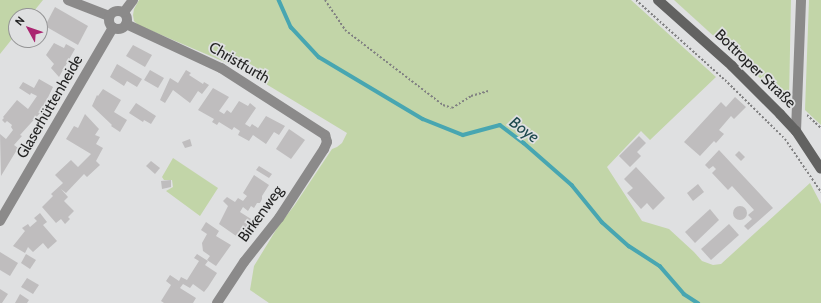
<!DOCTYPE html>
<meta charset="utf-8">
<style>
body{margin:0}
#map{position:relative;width:821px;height:303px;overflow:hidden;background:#dfe0e1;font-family:Cabin,sans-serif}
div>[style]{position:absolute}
.green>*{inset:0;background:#c2d5a8}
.stream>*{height:3.5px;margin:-1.75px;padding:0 1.75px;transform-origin:1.75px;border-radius:1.75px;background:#48a6b1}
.building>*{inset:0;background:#bfbdbe}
.round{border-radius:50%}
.path>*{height:2px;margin-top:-1px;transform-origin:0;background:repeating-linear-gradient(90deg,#818182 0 2px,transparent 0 4px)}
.minor>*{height:10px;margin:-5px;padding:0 5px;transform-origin:5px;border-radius:5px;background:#8b8a8a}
.minor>.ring{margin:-5px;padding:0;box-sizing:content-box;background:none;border:10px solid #8b8a8a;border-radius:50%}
.secondary>*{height:10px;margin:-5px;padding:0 5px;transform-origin:5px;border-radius:5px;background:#626261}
span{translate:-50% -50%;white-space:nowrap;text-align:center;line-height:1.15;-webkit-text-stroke:3.5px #dfe0e1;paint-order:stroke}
.street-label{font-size:15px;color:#232323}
.water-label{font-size:16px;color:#1e494e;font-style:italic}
.north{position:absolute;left:8px;top:8px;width:40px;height:40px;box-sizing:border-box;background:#dfe0e1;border:1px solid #949495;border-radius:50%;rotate:310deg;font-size:11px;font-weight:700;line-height:16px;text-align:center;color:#232323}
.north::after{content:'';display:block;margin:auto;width:14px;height:18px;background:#aa2671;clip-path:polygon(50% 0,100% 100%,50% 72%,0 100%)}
</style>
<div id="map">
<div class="green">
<i style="clip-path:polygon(0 0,43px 0,30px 16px,16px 16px,16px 34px,0 54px)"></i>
<i style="clip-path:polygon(139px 0,631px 0,716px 77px,650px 140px,641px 131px,607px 167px,642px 221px,669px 229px,694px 252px,702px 261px,713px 265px,721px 264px,810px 183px,821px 204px,821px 303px,269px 303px,250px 290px,254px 266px,279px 225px,294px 206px,332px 149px,337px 147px,342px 143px,347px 133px,241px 69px,138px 25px,134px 21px,133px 15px,134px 9px)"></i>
<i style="clip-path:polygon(674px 0,791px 0,789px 99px,782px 98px)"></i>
<i style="clip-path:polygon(809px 0,821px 0,821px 125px,805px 110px)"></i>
<i style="clip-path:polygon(173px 158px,218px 188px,200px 216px,166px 191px,173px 187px,172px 180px,164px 180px,162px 177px)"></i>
</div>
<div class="stream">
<i style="left:279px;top:0;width:30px;rotate:66deg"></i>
<i style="left:291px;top:27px;width:41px;rotate:47deg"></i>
<i style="left:319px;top:57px;width:121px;rotate:30.8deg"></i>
<i style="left:423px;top:119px;width:43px;rotate:21.8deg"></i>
<i style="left:463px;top:135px;width:38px;rotate:-15deg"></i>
<i style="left:500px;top:125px;width:30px;rotate:37deg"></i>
<i style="left:524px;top:143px;width:64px;rotate:41.2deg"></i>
<i style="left:572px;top:185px;width:48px;rotate:51deg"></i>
<i style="left:602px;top:222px;width:36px;rotate:42deg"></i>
<i style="left:629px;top:246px;width:37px;rotate:33deg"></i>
<i style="left:660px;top:266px;width:37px;rotate:49deg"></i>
<i style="left:684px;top:294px;width:17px;rotate:33deg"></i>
</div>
<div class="building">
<i style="clip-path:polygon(55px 7px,88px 26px,78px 45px,45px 26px)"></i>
<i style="clip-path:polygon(37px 10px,41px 13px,38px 16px,32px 16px)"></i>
<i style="clip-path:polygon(54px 43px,64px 48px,66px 44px,75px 49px,59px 77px,51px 68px,54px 64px,46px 55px)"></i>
<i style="clip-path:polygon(133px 45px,152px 55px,145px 67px,126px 56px)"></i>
<i style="clip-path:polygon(117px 64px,142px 79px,137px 87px,127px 81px,124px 86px,110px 77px)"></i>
<i style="clip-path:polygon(150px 70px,164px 78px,158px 88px,144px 80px)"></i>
<i style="clip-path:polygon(186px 70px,191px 73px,189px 75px,203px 84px,204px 82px,209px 85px,202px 94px,198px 91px,190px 103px,173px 90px,165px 103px,160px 100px,170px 78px,178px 83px)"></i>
<i style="clip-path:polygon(39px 79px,53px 87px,41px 112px,20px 135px,22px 136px,14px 145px,18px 148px,1px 176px,0 134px,6px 139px,13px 130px,11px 127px,12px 125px,7px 121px,5px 123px,2px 120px,4px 118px,3px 117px,17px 100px,28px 109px,37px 96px,31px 93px,30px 95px,19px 88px,23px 82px,34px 88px)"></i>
<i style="clip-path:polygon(213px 88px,229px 97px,219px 111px,224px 114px,227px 110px,231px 113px,239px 101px,248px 106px,250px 103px,256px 108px,245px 124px,250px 127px,252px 124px,258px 128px,266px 116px,285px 126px,279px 135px,274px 132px,266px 144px,253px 135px,249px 141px,238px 135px,240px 131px,234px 127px,232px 130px,219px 122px,217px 125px,212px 122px,214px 119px,198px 110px)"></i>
<i style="clip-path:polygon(103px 89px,121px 100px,114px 112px,127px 120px,120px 132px,111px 126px,112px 125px,92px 106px,97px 95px,98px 96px)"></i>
<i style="clip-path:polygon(735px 97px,746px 107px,734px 119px,731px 116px,719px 130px,724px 134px,716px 143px,714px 141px,700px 156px,684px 142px,721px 102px,726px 107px)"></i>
<i style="clip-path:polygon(136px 103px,156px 116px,151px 124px,144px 120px,143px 122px,129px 113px)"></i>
<i style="clip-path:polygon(85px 114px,99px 129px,95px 135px,100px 137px,96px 144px,103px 148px,96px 161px,100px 165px,87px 177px,84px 174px,66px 193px,61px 189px,68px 197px,64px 201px,74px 211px,68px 217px,70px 219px,65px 224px,61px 219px,56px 223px,42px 207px,53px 196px,51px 194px,63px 183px,55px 175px,71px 160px,78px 167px,91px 154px,66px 139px,74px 126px,78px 128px)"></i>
<i style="clip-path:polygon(289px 129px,305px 140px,291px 159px,276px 149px)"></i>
<i style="clip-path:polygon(639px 136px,646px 143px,637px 152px,641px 156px,630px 167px,619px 156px)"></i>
<i style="clip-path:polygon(190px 139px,192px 146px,185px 148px,182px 142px)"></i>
<i style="clip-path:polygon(719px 150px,773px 208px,748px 230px,744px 226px,752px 219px,748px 215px,754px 210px,732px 186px,728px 190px,712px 173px,716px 169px,713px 166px,709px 169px,705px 165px)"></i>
<i style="clip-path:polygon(739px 151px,745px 157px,741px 161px,735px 155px)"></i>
<i style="clip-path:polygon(151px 161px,160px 168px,155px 174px,146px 166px)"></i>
<i style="clip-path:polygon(259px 166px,272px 174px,269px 178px,256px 170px)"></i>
<i style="clip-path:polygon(636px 167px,665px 198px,653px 210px,647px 203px,641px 209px,627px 193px,633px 188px,624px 179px)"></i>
<i style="clip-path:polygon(254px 175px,269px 185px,262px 196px,262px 199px,260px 203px,257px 203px,254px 208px,251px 206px,248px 211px,243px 207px,240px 212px,251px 219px,239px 238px,219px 224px,228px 206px,223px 201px,227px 197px,235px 202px,238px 198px,243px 201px,247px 196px,243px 193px)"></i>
<i style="clip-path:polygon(171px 180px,171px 187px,162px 189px,161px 181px)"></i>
<i style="clip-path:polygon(698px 184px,704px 192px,693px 201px,687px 193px)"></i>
<i class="round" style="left:733px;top:206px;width:14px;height:14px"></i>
<i style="clip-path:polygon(710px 209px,719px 220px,695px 243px,685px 232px)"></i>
<i style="clip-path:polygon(40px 213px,47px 222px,43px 225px,57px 241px,48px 249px,43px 243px,33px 252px,28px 247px,25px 253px,13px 246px,25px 231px,22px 228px,28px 224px,30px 227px,37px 221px,34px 218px)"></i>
<i style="clip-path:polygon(206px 222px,219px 231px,216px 236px,231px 245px,216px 266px,207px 260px,210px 256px,203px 251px,202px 243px,207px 234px,201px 230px)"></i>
<i style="clip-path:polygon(729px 224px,739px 235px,711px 260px,701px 249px)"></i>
<i style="clip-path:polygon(0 252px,18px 263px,10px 276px,0 270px)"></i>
<i style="clip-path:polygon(26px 254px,36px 260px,30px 269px,21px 263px)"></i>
<i style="clip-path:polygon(197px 254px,208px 261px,205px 265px,217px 273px,208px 287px,204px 292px,193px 284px,190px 288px,183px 284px,180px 288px,196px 298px,193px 303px,164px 303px,161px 301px,171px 285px,166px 281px,170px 275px,179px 281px,181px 277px,187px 280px,199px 261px,194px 258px)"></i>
<i style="clip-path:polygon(27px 278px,39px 285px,33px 294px,21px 287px)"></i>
<i style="clip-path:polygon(0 289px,8px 294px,2px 303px,0 303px)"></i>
<i style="clip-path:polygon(20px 294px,29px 300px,27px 303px,15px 303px)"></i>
</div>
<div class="path">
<i style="left:325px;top:0;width:36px;rotate:56deg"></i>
<i style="left:345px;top:30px;width:123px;rotate:37.4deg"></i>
<i style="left:443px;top:105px;width:9px;rotate:18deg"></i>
<i style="left:452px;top:108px;width:22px;rotate:-32deg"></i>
<i style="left:471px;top:96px;width:19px;rotate:-16deg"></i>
<i style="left:636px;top:0;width:120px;rotate:42deg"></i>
<i style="left:725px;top:80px;width:84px;rotate:44.5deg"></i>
<i style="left:785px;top:139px;width:64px;rotate:55.8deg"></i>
<i style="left:807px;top:115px;width:19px;rotate:43deg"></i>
</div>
<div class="minor">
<i style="left:68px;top:0;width:44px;rotate:21.3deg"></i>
<i class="ring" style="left:109px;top:11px;width:8px;height:8px"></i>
<i style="left:124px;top:12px;width:15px;rotate:-53deg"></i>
<i style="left:126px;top:24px;width:105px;rotate:24.9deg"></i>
<i style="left:221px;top:68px;width:124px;rotate:32.8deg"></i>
<i style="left:325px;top:135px;width:7px;rotate:74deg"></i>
<i style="left:327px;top:142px;width:8px;rotate:113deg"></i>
<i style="left:324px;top:149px;width:82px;rotate:123.1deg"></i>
<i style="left:279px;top:218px;width:56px;rotate:128.5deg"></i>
<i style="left:244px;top:262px;width:49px;rotate:123.4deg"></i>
<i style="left:796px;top:131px;width:131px;rotate:-87.8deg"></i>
<i style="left:0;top:221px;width:224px;rotate:-59.7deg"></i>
</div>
<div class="secondary">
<i style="left:658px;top:0;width:99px;rotate:41.7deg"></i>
<i style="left:732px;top:66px;width:68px;rotate:45deg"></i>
<i style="left:780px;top:114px;width:23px;rotate:47deg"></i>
<i style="left:796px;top:131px;width:45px;rotate:56.7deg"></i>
</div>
<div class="street-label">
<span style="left:239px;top:63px;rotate:30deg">Christfurth</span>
<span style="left:755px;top:69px;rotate:44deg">Bottroper Straße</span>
<span style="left:50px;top:107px;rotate:-60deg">Glaserhüttenheide</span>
<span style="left:261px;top:214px;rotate:-54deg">Birkenweg</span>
</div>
<div class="water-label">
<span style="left:524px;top:130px;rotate:36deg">Boye</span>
</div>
<div class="north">N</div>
</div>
